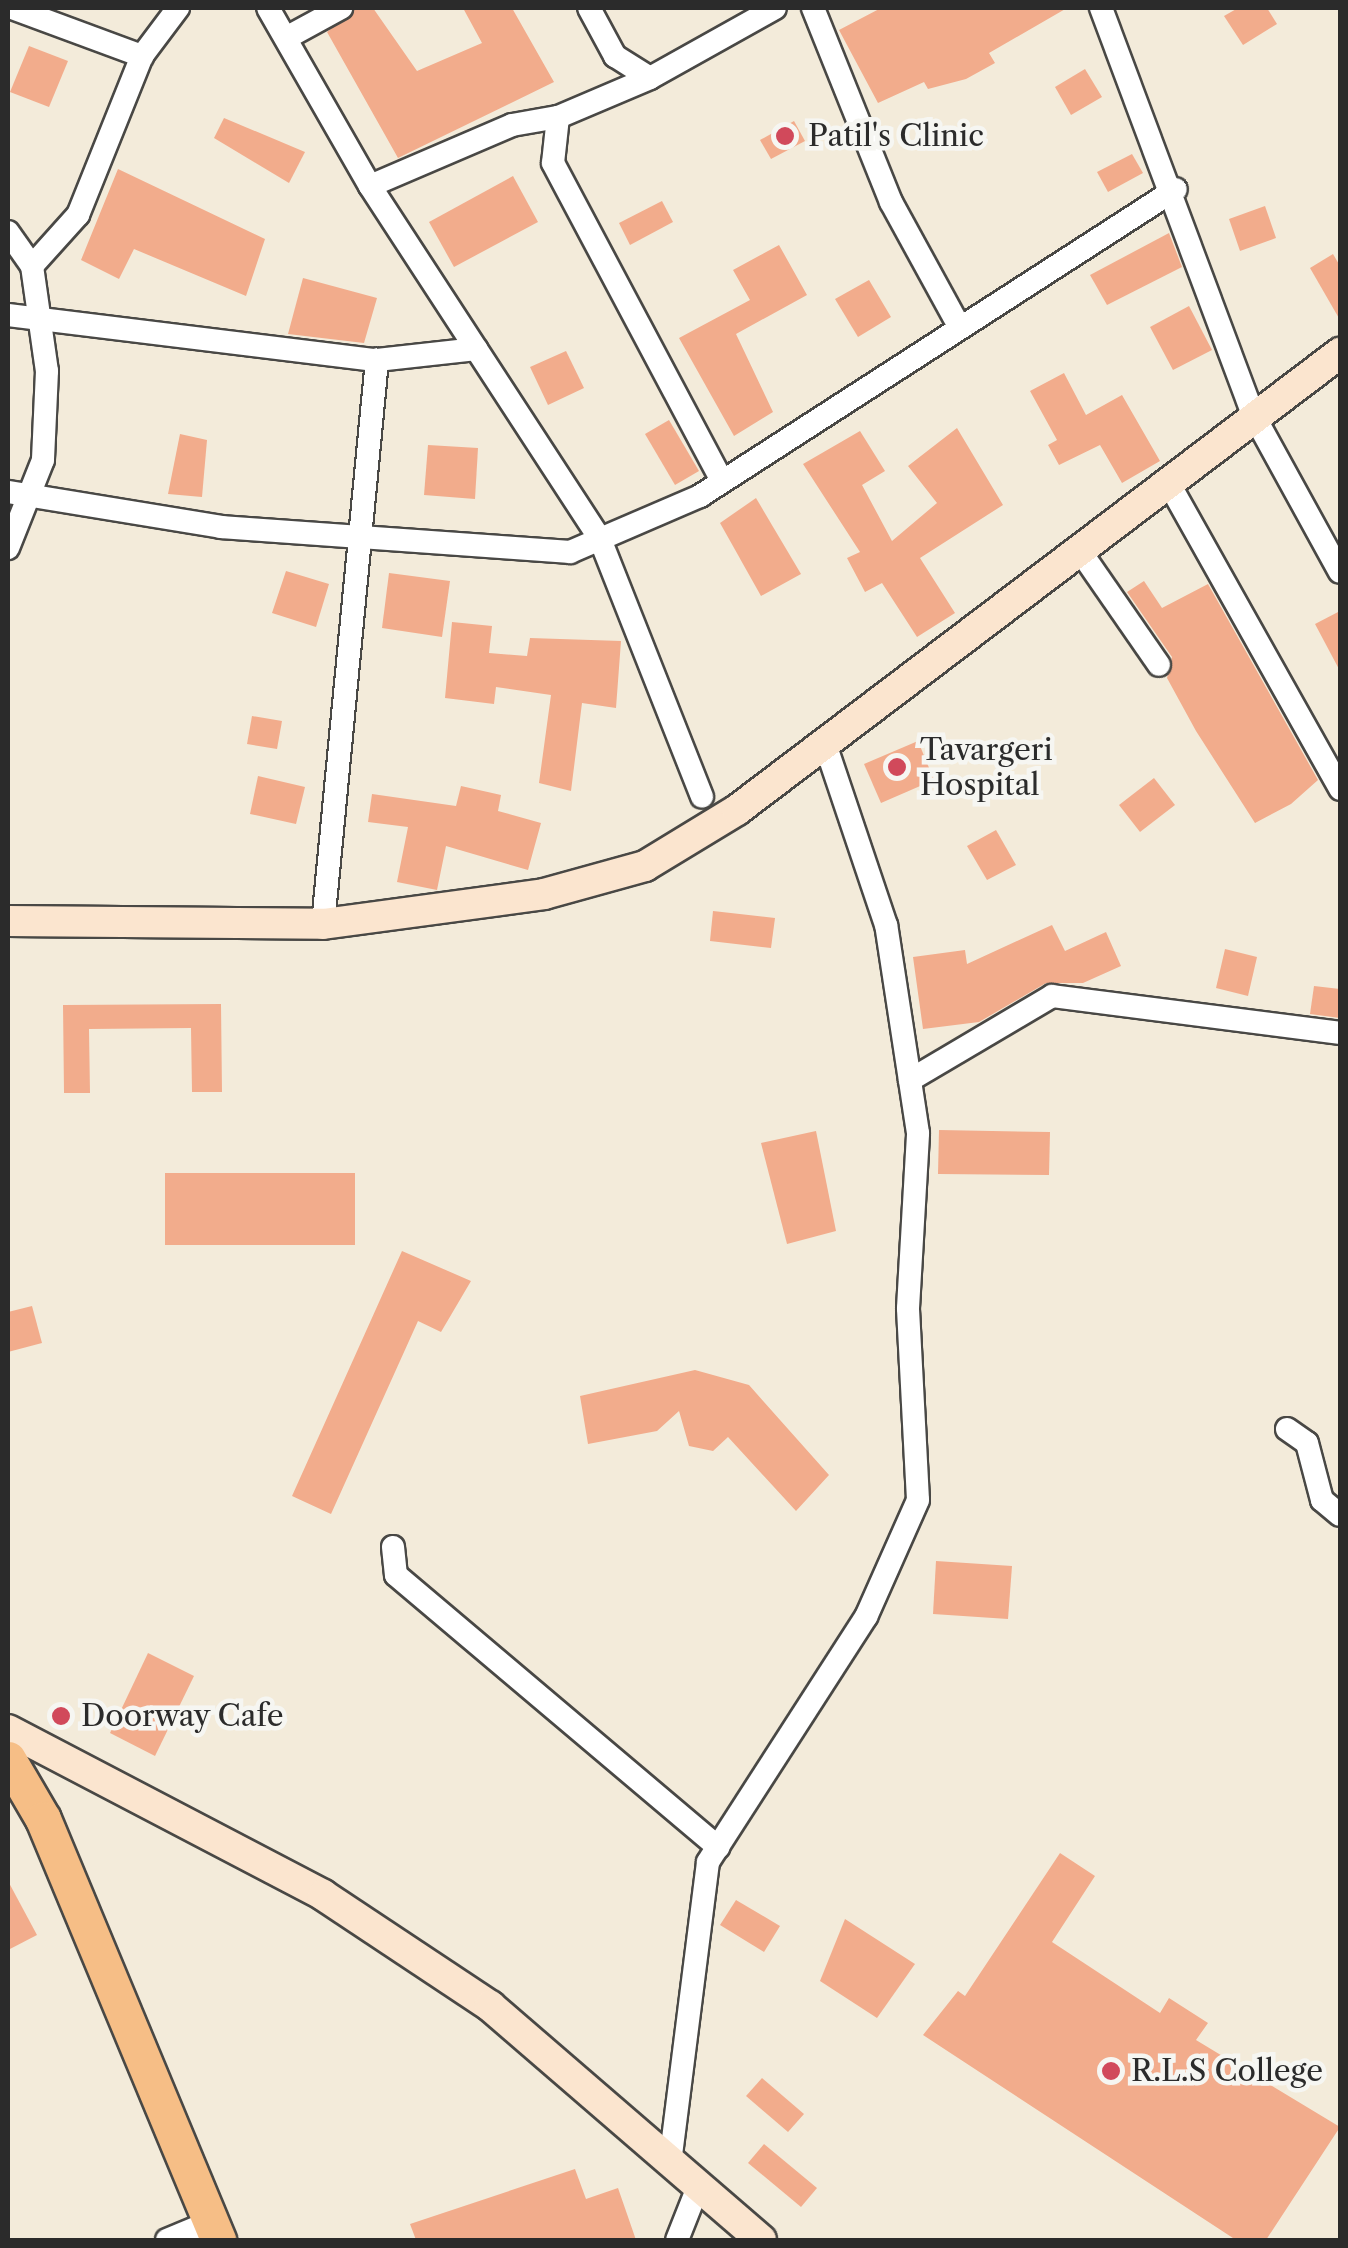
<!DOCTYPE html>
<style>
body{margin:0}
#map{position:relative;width:1348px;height:2248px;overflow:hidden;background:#f3ebda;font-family:"Libre Caslon Text",serif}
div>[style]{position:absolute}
.building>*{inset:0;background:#f2ac8c}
.roads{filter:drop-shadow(2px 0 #494845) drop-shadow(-2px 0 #494845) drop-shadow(0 2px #494845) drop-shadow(0 -2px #494845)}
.street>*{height:22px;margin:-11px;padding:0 11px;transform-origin:11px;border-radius:11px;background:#fff}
.secondary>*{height:30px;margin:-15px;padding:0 15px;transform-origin:15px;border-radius:15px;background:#fbe5cf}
.primary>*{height:35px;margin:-17.5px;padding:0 17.5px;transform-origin:17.5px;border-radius:17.5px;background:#f6be86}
.dots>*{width:28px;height:28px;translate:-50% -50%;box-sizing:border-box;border:5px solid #f6f6f2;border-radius:50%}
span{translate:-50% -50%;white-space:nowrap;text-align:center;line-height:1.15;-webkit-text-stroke:9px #f6f6f2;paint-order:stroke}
.poi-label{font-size:30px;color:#2b2b2b}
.left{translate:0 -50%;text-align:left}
.frame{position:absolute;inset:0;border:10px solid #2b2b2b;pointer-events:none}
</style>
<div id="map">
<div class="building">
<i style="clip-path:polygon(356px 8px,373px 8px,417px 71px,482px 43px,463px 8px,512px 8px,554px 82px,398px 158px,327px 32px)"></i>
<i style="clip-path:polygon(881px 8px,1067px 8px,989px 53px,995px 63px,966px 79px,928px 89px,924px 82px,878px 103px,839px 30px)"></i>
<i style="clip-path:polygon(1238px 8px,1267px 8px,1277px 24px,1243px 45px,1224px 16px)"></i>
<i style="clip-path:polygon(29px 46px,68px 61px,49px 107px,10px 92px)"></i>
<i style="clip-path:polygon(1085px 69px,1102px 97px,1071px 115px,1055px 87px)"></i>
<i style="clip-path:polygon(224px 118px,305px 152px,289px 183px,214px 138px)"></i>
<i style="clip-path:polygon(794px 121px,805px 141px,771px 159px,760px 140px)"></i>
<i style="clip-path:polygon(1132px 154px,1143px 173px,1108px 192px,1097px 172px)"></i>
<i style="clip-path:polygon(118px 169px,265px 239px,246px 296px,134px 249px,119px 279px,81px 260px)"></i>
<i style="clip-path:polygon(513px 176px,538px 222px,454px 267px,429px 222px)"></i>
<i style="clip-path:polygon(662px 201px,673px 222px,630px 245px,619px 223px)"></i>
<i style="clip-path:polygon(1265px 206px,1276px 238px,1240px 251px,1229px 219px)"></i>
<i style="clip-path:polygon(1169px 233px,1182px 267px,1107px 305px,1090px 275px)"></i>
<i style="clip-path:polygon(779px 245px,807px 295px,736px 334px,773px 412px,734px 436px,679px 338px,750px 300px,733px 270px)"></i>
<i style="clip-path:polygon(1333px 254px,1340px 266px,1340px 320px,1310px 268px)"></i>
<i style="clip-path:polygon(303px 278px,377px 298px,364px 343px,288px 334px)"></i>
<i style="clip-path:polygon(869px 280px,891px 317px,858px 337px,835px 299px)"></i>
<i style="clip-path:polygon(1189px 306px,1212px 350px,1173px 370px,1150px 327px)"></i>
<i style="clip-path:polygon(566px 351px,584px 388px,548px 405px,530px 367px)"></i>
<i style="clip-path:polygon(1064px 373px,1086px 415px,1122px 395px,1160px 461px,1122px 483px,1100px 445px,1059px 465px,1048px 445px,1057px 440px,1030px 391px)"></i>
<i style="clip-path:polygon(669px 420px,699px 471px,675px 485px,645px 434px)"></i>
<i style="clip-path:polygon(957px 428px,1003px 505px,920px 558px,955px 613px,917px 637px,882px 583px,865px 592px,847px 558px,860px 552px,803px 464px,860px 431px,885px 471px,862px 485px,892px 541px,937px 503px,908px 466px)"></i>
<i style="clip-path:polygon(180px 434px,207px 440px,202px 497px,168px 494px)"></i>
<i style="clip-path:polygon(428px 445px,478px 448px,475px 499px,424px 495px)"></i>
<i style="clip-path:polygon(756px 498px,801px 574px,761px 596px,720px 523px)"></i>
<i style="clip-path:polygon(286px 571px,329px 584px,316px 627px,272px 613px)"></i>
<i style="clip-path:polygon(389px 573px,450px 581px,442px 637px,382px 628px)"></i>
<i style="clip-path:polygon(1144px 581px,1162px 608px,1208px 584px,1318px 780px,1291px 804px,1255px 823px,1196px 731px,1167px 678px,1172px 657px,1127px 592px)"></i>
<i style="clip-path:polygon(1340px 611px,1340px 671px,1315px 624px)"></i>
<i style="clip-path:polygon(452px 622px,492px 626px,489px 653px,527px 656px,530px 638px,621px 641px,616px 708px,582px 703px,571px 791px,539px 783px,551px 695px,496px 687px,494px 704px,445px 698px)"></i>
<i style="clip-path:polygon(252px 716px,282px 721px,277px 749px,247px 744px)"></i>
<i style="clip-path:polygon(918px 741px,934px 780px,881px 803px,864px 764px)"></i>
<i style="clip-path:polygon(258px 776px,305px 787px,296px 824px,250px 814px)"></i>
<i style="clip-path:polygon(1154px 778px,1175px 805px,1140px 832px,1119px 805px)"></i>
<i style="clip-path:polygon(461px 786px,501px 795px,498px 811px,541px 823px,528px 870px,446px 846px,437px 890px,397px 882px,408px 827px,368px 822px,372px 794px,456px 806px)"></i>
<i style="clip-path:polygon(996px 830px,1016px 865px,987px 880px,967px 846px)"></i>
<i style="clip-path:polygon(713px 911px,775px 918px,771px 948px,710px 941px)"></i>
<i style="clip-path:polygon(1052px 925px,1065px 951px,1106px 932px,1121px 966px,1083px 983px,1046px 983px,979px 1022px,923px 1029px,913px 957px,965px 950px,967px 964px)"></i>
<i style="clip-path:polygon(1225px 949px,1257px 957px,1248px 996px,1216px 988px)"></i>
<i style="clip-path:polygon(1314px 986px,1340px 989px,1340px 1018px,1310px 1014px)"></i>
<i style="clip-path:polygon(221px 1004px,222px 1092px,192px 1092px,191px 1028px,89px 1029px,90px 1093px,64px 1093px,63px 1005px)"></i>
<i style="clip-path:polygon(939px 1130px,1050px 1132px,1049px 1175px,938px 1174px)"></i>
<i style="clip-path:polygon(816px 1131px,836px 1231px,787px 1244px,761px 1143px)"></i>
<i style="clip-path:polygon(165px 1173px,355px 1173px,355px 1245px,165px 1245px)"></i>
<i style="clip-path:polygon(402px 1251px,471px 1281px,441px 1332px,418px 1321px,331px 1514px,292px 1496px)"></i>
<i style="clip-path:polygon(32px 1306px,42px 1343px,8px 1352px,8px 1312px)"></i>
<i style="clip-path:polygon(695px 1370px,749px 1385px,829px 1475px,796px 1511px,728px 1437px,713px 1451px,689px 1446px,679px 1411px,657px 1431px,588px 1444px,580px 1396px)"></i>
<i style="clip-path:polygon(936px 1561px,1012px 1566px,1008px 1619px,933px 1614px)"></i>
<i style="clip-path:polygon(148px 1653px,194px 1676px,155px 1756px,110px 1733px)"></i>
<i style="clip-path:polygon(1060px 1853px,1095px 1876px,1052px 1942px,1160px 2013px,1169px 1998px,1208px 2023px,1196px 2040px,1340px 2127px,1266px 2240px,1236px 2240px,923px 2035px,958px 1991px,965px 1996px)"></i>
<i style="clip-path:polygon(8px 1881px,37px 1935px,8px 1950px)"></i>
<i style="clip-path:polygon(736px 1900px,780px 1926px,764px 1952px,720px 1925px)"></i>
<i style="clip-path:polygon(845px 1919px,915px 1964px,877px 2018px,820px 1981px)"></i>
<i style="clip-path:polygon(762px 2078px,804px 2114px,788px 2132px,746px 2096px)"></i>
<i style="clip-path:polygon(764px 2144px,817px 2188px,801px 2207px,748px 2163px)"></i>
<i style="clip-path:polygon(575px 2169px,586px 2199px,618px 2188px,636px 2240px,416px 2240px,410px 2224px)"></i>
</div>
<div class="roads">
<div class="street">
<i style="left:12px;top:8px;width:139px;rotate:20.3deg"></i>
<i style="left:268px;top:8px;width:205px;rotate:60.2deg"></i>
<i style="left:370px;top:186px;width:421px;rotate:56.9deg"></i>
<i style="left:600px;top:539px;width:277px;rotate:68.4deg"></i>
<i style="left:589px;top:8px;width:55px;rotate:61.6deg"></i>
<i style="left:615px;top:56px;width:41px;rotate:32.2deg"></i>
<i style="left:650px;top:78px;width:143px;rotate:-29.2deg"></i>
<i style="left:813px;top:8px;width:209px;rotate:68.1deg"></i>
<i style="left:891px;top:202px;width:141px;rotate:61.3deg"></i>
<i style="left:1101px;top:8px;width:434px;rotate:69.5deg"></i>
<i style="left:1253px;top:414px;width:180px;rotate:61.2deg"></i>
<i style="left:286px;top:38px;width:63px;rotate:-28.6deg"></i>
<i style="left:650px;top:78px;width:100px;rotate:157deg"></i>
<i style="left:558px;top:117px;width:46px;rotate:96.2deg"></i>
<i style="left:553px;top:163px;width:360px;rotate:62deg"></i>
<i style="left:370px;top:186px;width:155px;rotate:-23.2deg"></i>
<i style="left:512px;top:125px;width:47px;rotate:-9.9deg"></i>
<i style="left:8px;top:232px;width:42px;rotate:54.8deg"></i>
<i style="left:32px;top:266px;width:106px;rotate:81.9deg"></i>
<i style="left:47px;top:371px;width:89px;rotate:92.6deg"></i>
<i style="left:43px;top:460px;width:95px;rotate:111.7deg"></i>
<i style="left:32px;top:266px;width:69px;rotate:-48deg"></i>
<i style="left:78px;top:215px;width:171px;rotate:-68.1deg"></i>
<i style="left:142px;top:56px;width:60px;rotate:-53.1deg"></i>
<i style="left:8px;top:315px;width:372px;rotate:7deg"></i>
<i style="left:377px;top:360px;width:100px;rotate:-6.3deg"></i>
<i style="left:1168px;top:482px;width:352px;rotate:60.7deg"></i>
<i style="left:8px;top:492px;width:216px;rotate:9.3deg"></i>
<i style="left:221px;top:527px;width:350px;rotate:4.1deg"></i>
<i style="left:570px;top:552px;width:142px;rotate:-23.3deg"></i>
<i style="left:700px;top:496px;width:566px;rotate:-32.82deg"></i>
<i style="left:1078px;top:548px;width:142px;rotate:55.3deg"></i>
<i style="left:323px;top:924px;width:567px;rotate:-84.53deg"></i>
<i style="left:910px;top:1080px;width:165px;rotate:-30.6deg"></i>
<i style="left:1052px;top:996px;width:290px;rotate:7.3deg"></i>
<i style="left:1287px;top:1429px;width:24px;rotate:35deg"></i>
<i style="left:1307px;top:1443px;width:59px;rotate:75.3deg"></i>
<i style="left:1322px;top:1500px;width:23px;rotate:40deg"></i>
<i style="left:393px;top:1547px;width:28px;rotate:84deg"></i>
<i style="left:396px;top:1575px;width:422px;rotate:40.2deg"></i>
<i style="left:670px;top:2163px;width:303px;rotate:-82.8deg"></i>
<i style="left:708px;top:1862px;width:292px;rotate:-57.2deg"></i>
<i style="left:866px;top:1617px;width:128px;rotate:-66deg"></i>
<i style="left:918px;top:1500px;width:192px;rotate:-93deg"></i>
<i style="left:908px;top:1308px;width:175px;rotate:-86.7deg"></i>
<i style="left:918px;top:1133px;width:210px;rotate:-98.7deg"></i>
<i style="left:886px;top:925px;width:191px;rotate:-108.6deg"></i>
<i style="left:167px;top:2240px;width:47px;rotate:-22.7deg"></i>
<i style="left:677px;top:2240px;width:57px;rotate:-68.4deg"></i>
</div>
<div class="secondary">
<i style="left:8px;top:921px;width:315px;rotate:0.5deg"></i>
<i style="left:323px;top:924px;width:223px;rotate:-7.7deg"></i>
<i style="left:544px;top:894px;width:105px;rotate:-15.5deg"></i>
<i style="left:645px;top:866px;width:108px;rotate:-31.3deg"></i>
<i style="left:737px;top:810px;width:757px;rotate:-37.16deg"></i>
<i style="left:8px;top:1730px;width:356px;rotate:27.6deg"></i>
<i style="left:323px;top:1895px;width:201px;rotate:33.6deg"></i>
<i style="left:490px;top:2006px;width:358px;rotate:40.8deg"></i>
</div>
<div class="primary">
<i style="left:8px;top:1759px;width:69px;rotate:59.7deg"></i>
<i style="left:43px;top:1819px;width:456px;rotate:67.4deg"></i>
</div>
</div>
<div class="dots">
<i style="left:785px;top:136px;background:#d1495b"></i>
<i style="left:897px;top:767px;background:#d1495b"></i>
<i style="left:61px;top:1716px;background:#d1495b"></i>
<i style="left:1111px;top:2071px;background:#d1495b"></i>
</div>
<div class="poi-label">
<span class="left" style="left:808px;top:136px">Patil's Clinic</span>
<span class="left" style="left:920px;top:767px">Tavargeri<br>Hospital</span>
<span class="left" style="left:81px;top:1716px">Doorway Cafe</span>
<span class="left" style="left:1131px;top:2071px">R.L.S College</span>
</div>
<div class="frame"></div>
</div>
